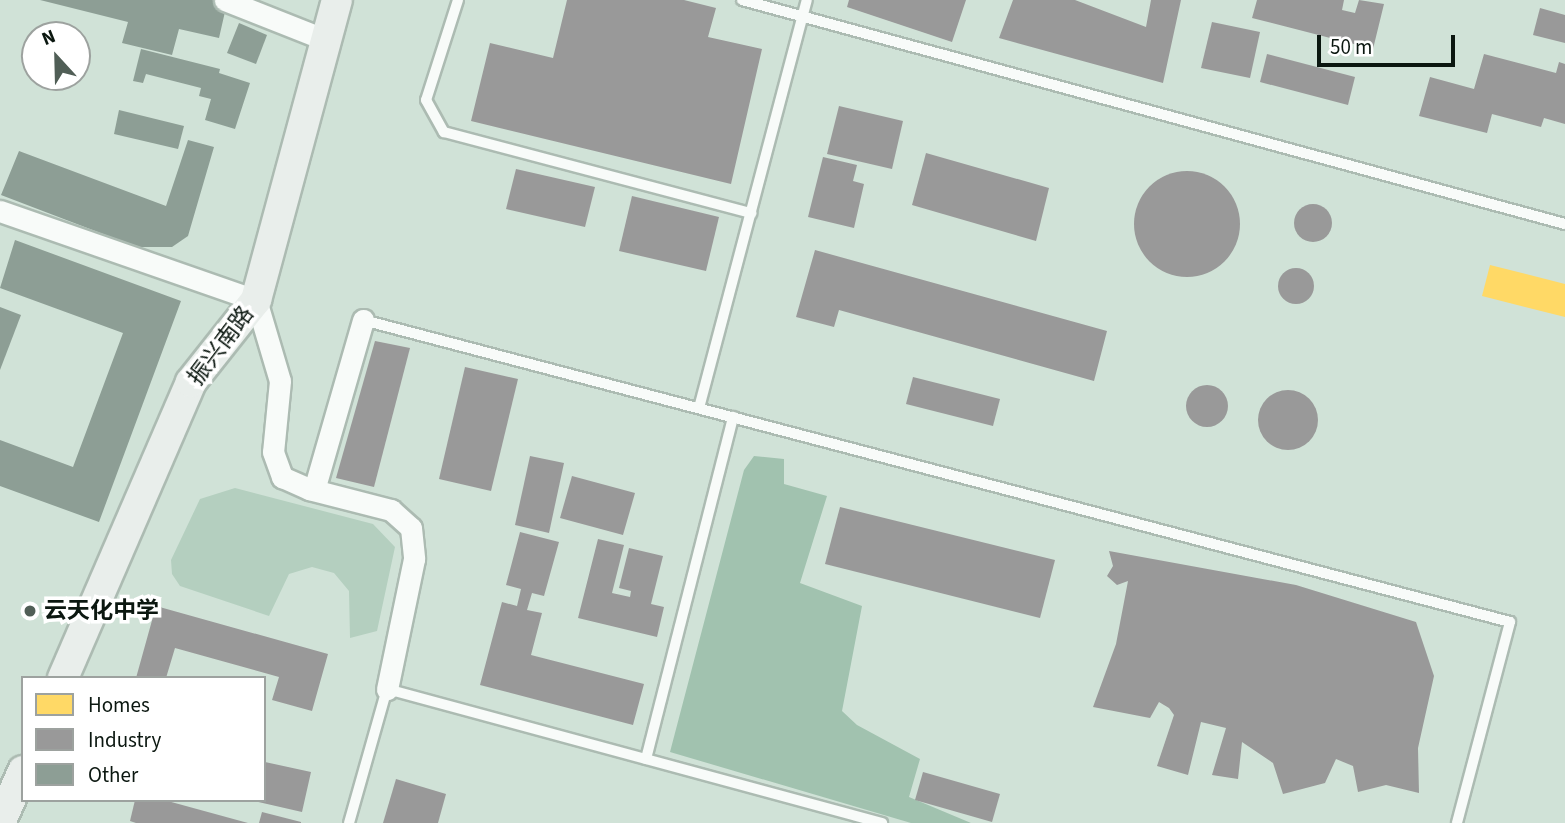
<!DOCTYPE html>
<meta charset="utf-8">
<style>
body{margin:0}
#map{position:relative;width:1565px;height:823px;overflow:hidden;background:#d0e2d7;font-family:"Source Sans 3","Noto Sans SC",sans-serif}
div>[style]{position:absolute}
.green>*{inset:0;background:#b4cfbf}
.forest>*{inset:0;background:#a1c2af}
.homes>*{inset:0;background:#ffd966}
.industry>*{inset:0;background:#999}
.round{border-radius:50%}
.building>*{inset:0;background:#8d9e95}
.roads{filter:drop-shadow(2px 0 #acbbb2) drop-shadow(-2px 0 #acbbb2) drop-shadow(0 2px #acbbb2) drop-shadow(0 -2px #acbbb2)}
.lane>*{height:10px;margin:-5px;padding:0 5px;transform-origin:5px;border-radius:5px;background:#f8fbf9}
.street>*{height:21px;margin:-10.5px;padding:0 10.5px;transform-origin:10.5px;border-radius:10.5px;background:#f8fbf9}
.secondary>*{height:30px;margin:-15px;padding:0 15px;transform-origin:15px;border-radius:15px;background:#e9eeeb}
.dots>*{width:19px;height:19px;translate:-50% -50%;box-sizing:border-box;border:4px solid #fff;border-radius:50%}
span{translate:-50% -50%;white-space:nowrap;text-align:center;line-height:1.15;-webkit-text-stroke:7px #fff;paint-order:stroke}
.street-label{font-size:23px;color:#0b1710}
.poi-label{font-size:23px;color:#0b1710;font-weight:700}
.left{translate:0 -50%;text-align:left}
.legend{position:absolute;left:21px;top:676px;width:245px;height:126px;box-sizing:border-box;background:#fff;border:2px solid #9da29f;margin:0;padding:9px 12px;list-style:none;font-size:21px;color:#0b1710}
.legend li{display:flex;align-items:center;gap:14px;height:35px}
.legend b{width:35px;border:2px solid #9da29f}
.north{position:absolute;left:21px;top:21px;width:70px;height:70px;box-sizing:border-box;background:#fff;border:2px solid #9da29f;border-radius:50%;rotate:338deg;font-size:19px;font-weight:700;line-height:28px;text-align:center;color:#0b1710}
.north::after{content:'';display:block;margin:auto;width:24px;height:32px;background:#505e56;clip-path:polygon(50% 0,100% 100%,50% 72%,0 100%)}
.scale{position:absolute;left:1317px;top:35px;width:138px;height:32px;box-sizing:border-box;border:4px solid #0b1710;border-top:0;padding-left:9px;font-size:21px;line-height:24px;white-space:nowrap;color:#0b1710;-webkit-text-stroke:5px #fff;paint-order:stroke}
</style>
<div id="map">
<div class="green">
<i style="clip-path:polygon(235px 488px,373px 524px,395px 547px,377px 631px,350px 638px,349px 591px,334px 573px,312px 567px,289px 574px,269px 616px,180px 586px,172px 574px,171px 560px,200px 499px)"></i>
</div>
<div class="forest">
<i style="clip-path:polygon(754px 456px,784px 459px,784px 484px,827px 496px,800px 583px,862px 606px,842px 711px,857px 725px,920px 759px,909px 797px,971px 823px,911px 823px,670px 752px,744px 470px)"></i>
</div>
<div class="homes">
<i style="clip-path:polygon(1490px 265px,1565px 284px,1565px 317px,1482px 296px)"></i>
</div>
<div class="industry">
<i style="clip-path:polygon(567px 0,684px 0,716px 8px,708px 37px,762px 49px,731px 184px,471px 121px,490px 43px,553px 58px)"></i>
<i style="clip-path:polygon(849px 0,966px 0,952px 42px,847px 7px)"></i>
<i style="clip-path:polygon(1013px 0,1075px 0,1146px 27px,1151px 0,1181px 0,1163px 83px,999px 38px)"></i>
<i style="clip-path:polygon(1257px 0,1344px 0,1342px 10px,1355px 13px,1359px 0,1384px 4px,1373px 49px,1252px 18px)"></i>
<i style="clip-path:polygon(1540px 8px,1565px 15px,1565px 43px,1533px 35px)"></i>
<i style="clip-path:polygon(1212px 22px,1260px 32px,1250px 78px,1201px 68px)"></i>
<i style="clip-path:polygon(1267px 54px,1355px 77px,1348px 105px,1260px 82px)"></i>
<i style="clip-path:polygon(1484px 54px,1556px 73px,1559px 62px,1565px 64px,1565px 124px,1544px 118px,1541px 127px,1492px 114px,1487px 133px,1419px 116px,1430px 77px,1474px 89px)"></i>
<i style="clip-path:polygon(839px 106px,903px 121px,892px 169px,827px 154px)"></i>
<i style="clip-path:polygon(926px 153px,1049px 188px,1036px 241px,912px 205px)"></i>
<i style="clip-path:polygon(823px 157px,857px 165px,853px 181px,864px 184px,854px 228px,808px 217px)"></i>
<i style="clip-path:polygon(516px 169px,595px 187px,585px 227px,506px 209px)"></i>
<i class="round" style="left:1134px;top:171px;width:106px;height:106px"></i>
<i style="clip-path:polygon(632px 196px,719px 217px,706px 271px,619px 251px)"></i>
<i class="round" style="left:1294px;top:204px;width:38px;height:38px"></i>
<i style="clip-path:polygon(815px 250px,1107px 331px,1094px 381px,839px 310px,834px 327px,796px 317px)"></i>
<i class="round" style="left:1278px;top:268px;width:36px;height:36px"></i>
<i style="clip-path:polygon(375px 341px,410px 348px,374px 487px,336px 478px)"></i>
<i style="clip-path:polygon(465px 367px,518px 379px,491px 491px,439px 479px)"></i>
<i style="clip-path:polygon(913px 377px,1000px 399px,993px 426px,906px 404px)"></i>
<i class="round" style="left:1186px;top:385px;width:42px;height:42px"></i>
<i class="round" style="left:1258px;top:390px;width:60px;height:60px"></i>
<i style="clip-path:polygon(530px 456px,564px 463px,549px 533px,515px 525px)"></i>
<i style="clip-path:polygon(572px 476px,635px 493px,623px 535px,560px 518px)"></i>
<i style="clip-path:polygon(840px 507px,1055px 560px,1040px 618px,825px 564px)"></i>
<i style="clip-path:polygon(520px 532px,559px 542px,544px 596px,532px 593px,527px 610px,542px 613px,531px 655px,644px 684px,633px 725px,480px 685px,502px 602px,517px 606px,521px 589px,506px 585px)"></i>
<i style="clip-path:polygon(598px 539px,624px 545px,612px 593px,630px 597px,631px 591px,619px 588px,629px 548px,663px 556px,651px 604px,664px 607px,657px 637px,578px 618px)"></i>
<i style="clip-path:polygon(1109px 551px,1296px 585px,1416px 622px,1434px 676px,1418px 748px,1419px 793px,1386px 785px,1358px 792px,1353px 766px,1336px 759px,1325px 783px,1283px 794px,1273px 763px,1242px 742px,1238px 779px,1212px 775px,1226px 728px,1201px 722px,1188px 775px,1157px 766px,1174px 715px,1169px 708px,1159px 702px,1150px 718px,1093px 707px,1116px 644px,1128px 581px,1117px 585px,1107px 576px,1113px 566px)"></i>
<i style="clip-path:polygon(156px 606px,328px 654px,312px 711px,272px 700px,279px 677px,175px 648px,166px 678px,136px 678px)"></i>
<i style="clip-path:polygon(265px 762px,311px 772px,302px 812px,254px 801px,264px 800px)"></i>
<i style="clip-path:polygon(923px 772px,1000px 794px,992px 822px,915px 800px)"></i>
<i style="clip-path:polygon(396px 779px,446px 794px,438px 823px,383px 823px)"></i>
<i style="clip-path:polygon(135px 800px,164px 800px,248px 823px,136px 823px,130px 821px)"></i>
<i style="clip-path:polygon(262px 812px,301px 822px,301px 823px,259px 823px)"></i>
</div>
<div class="building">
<i style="clip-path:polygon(40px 0,212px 0,227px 3px,219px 38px,179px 29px,172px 55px,122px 43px,128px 22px)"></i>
<i style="clip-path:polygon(239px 23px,267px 35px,256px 64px,227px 53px)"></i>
<i style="clip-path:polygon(141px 49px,220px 69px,219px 73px,250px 83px,235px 129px,205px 120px,211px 99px,199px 96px,201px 88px,146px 74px,143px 83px,133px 81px)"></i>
<i style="clip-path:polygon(119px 110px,184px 126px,178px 149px,114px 134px)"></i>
<i style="clip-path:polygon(188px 140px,214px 147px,188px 236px,172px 247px,137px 247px,1px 195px,19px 151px,166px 206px)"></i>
<i style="clip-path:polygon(15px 240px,181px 301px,99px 522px,0 486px,0 440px,73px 467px,123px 333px,0 288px)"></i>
<i style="clip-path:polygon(0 307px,21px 315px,0 370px)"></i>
</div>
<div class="roads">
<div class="lane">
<i style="left:458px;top:0;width:105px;rotate:107.7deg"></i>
<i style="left:426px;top:100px;width:37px;rotate:61deg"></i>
<i style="left:444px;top:132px;width:318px;rotate:14.8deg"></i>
<i style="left:742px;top:0;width:853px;rotate:15.23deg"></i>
<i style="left:363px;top:320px;width:1186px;rotate:14.75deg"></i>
<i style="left:1510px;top:622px;width:208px;rotate:104.8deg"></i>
<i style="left:699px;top:408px;width:422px;rotate:-75.2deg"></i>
<i style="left:646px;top:759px;width:353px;rotate:-75.7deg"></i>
<i style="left:349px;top:823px;width:139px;rotate:-74.2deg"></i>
<i style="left:387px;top:689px;width:513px;rotate:15.15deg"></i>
</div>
<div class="street">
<i style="left:225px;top:0;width:109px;rotate:21.6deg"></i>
<i style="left:0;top:211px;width:271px;rotate:19.2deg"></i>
<i style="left:256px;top:300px;width:84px;rotate:73.5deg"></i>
<i style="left:280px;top:381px;width:71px;rotate:95.6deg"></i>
<i style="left:273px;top:452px;width:27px;rotate:70deg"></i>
<i style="left:282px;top:477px;width:30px;rotate:24deg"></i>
<i style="left:309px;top:489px;width:85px;rotate:14.4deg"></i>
<i style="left:391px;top:510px;width:27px;rotate:42deg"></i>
<i style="left:411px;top:528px;width:31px;rotate:84deg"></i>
<i style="left:414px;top:559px;width:133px;rotate:101.7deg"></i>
<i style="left:314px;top:490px;width:177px;rotate:-73.9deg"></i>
</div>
<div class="secondary">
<i style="left:63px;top:678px;width:322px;rotate:-66.6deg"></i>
<i style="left:191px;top:382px;width:105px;rotate:-51.6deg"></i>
<i style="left:256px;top:300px;width:311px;rotate:-74.9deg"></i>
<i style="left:0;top:823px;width:57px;rotate:-66.1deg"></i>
</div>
</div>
<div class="dots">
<i style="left:30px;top:611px;background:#505e56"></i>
</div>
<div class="street-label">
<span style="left:221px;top:346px;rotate:-53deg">振兴南路</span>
</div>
<div class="poi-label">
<span class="left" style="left:44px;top:611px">云天化中学</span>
</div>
<ul class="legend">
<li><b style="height:19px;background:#ffd966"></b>Homes</li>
<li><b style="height:19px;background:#999"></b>Industry</li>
<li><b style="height:19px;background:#8d9e95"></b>Other</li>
</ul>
<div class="north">N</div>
<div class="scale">50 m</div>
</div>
